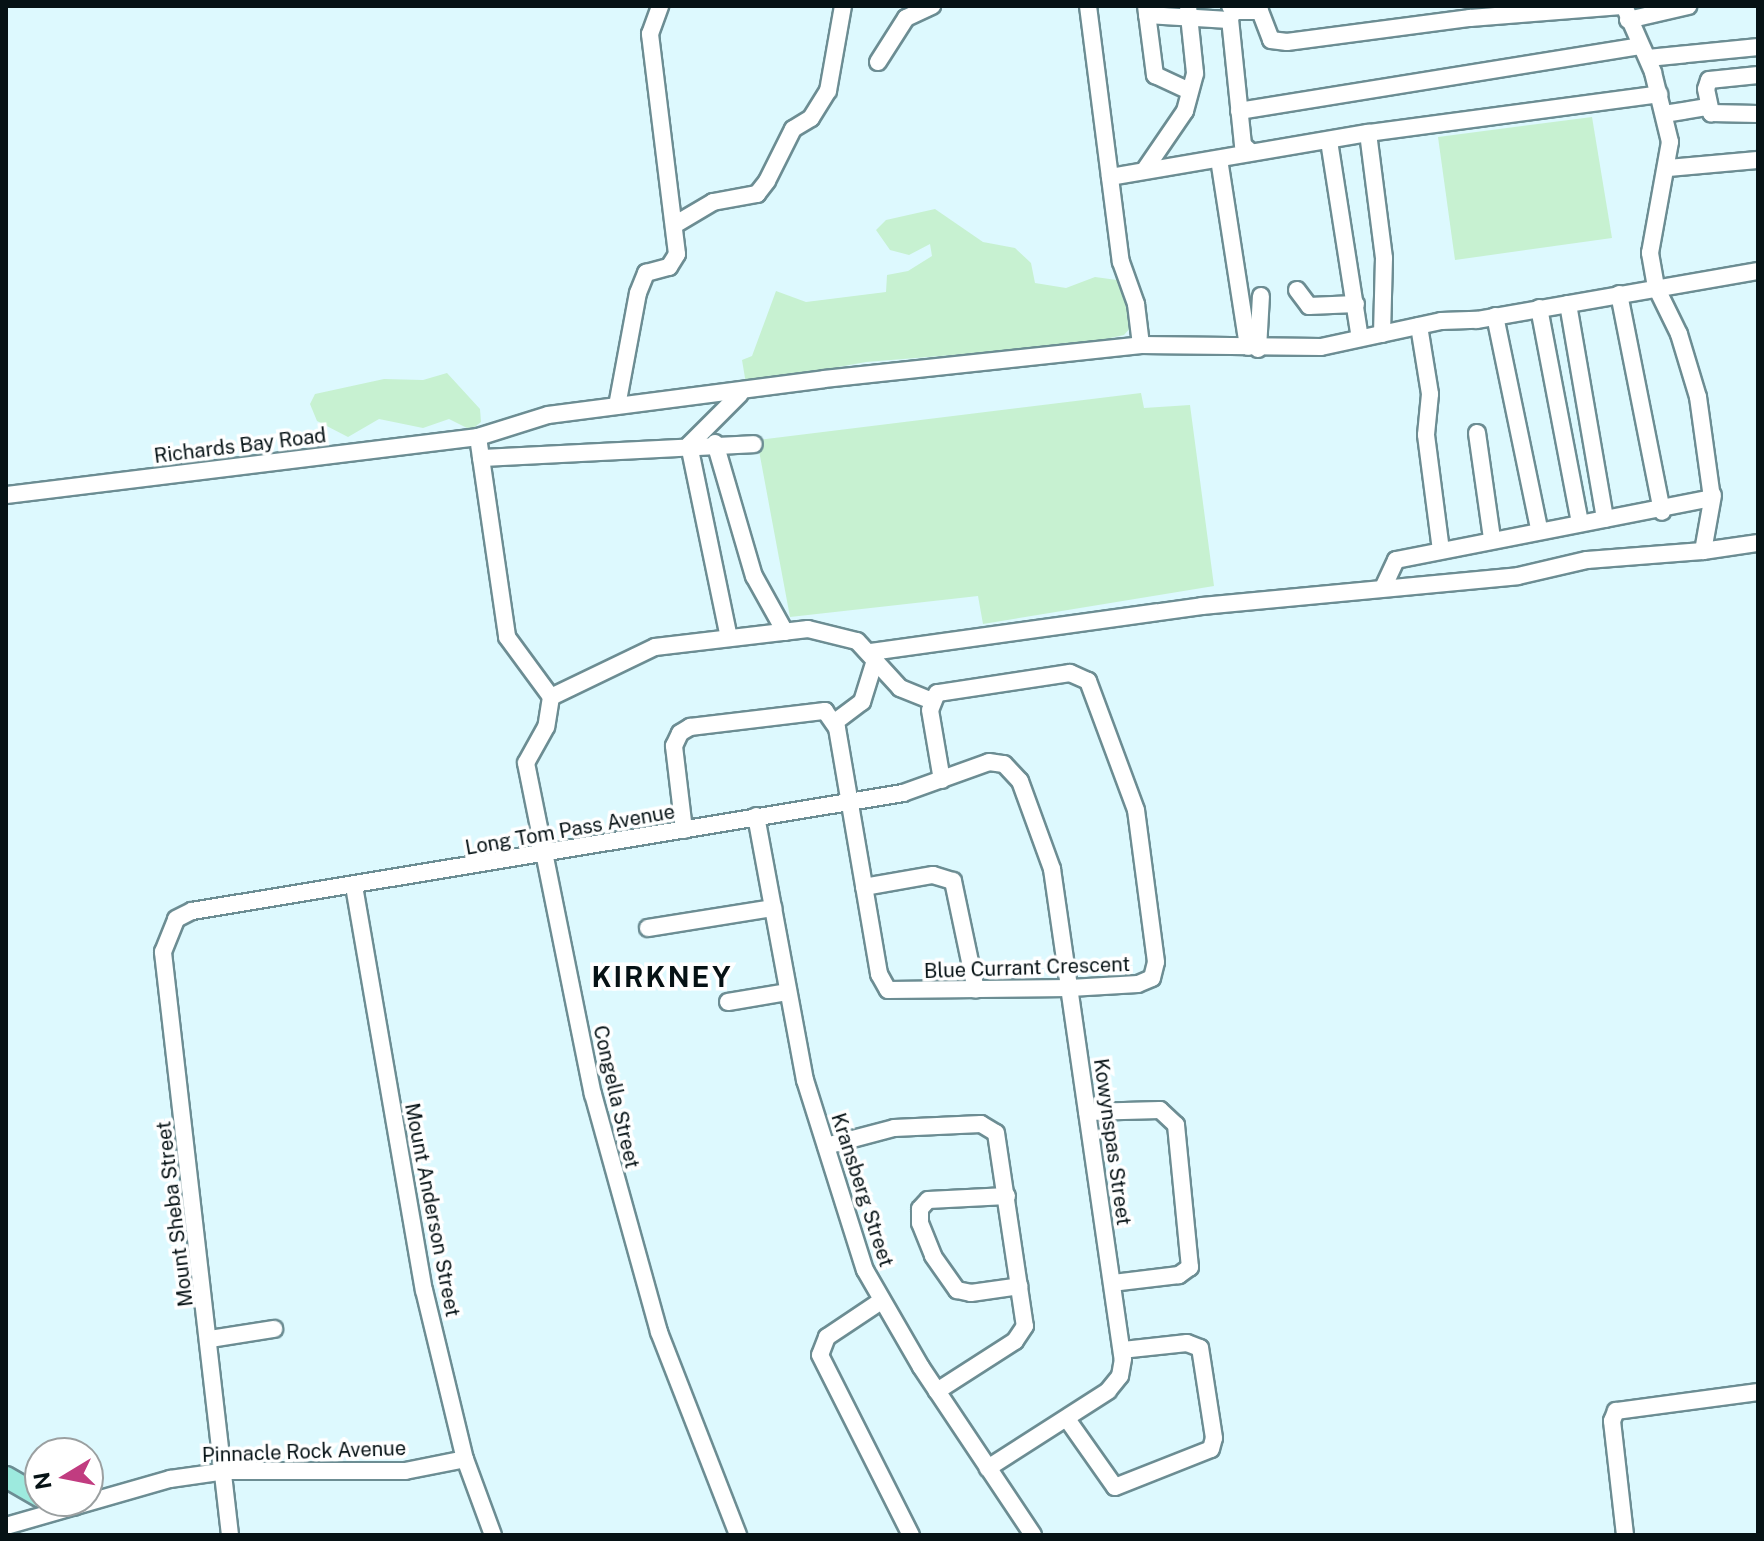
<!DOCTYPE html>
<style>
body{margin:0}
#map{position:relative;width:1764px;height:1541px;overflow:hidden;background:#ddf9fe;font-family:"Public Sans",sans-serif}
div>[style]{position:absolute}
.green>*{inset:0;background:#c7f1d1}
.roads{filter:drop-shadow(2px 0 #6c8d93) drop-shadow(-2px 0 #6c8d93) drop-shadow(0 2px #6c8d93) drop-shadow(0 -2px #6c8d93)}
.minor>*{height:16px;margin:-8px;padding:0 8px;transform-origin:8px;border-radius:8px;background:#fff}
.major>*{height:20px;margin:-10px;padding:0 10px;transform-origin:10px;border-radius:10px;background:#9deade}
span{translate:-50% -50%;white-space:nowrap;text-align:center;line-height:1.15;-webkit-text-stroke:7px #fff;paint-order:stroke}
.street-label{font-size:20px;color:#061215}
.district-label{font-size:28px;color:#061215;font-weight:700;letter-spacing:2px}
.frame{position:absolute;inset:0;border:8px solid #061215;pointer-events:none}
.north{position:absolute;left:24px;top:1437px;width:80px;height:80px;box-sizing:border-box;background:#fff;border:2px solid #9ba0a1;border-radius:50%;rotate:260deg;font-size:22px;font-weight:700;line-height:32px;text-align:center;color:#061215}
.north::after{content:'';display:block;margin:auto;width:28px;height:36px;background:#c13c80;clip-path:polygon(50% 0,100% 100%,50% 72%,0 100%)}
</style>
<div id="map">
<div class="green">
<i style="clip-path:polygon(1592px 117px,1612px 238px,1455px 260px,1438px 137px)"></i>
<i style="clip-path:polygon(935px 209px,983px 242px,1015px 248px,1031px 263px,1035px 283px,1066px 288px,1095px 277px,1117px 280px,1125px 289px,1132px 326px,1124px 335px,1078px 345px,866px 362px,746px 384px,742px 360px,752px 356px,776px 291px,806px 302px,886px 292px,887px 275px,908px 271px,932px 256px,930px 244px,909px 255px,890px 250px,876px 230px,886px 220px)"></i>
<i style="clip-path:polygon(447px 373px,480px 409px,481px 422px,471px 430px,449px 419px,423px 428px,379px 419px,348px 437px,317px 421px,310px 404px,315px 394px,384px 379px,423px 380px)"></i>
<i style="clip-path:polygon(1141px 393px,1144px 408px,1190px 405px,1214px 586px,983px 624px,978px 596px,790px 617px,757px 440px)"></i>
</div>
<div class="roads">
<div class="minor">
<i style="left:1088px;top:6px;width:258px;rotate:82.7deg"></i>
<i style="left:1121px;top:262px;width:45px;rotate:70.3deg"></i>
<i style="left:1136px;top:304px;width:41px;rotate:83deg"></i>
<i style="left:1146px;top:6px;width:70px;rotate:82.6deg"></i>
<i style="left:1155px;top:75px;width:38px;rotate:25deg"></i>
<i style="left:1230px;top:6px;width:6px;rotate:59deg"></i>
<i style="left:1233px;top:11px;width:27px"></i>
<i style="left:1260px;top:11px;width:31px;rotate:69deg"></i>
<i style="left:1271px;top:40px;width:16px;rotate:7deg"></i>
<i style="left:1287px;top:42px;width:185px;rotate:-7.5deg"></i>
<i style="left:1470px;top:18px;width:152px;rotate:-4.5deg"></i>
<i style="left:1147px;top:15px;width:82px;rotate:3.5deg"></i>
<i style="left:1229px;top:20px;width:8px;rotate:-60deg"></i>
<i style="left:1230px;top:19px;width:127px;rotate:84.1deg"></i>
<i style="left:1243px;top:145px;width:11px;rotate:41deg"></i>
<i style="left:1628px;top:20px;width:62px;rotate:-13.1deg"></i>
<i style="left:1648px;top:58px;width:111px;rotate:-5.7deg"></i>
<i style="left:878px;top:62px;width:52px;rotate:-57.5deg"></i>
<i style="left:906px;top:18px;width:29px;rotate:-25deg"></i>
<i style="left:1758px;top:75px;width:49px;rotate:174.2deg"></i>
<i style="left:1709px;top:80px;width:9px;rotate:108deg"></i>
<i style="left:1706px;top:89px;width:25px;rotate:78deg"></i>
<i style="left:1711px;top:113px;width:47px;rotate:1.2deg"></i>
<i style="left:1239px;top:111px;width:406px;rotate:-9.2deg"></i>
<i style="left:1664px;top:114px;width:44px;rotate:-9.2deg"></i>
<i style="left:1368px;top:133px;width:126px;rotate:82.7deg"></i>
<i style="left:1384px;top:258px;width:76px;rotate:91.5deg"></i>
<i style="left:1329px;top:141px;width:199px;rotate:81.1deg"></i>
<i style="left:1219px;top:159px;width:190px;rotate:81.2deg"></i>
<i style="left:1146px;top:168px;width:69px;rotate:-55.6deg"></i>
<i style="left:1185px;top:111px;width:39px;rotate:-75deg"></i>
<i style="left:1195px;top:73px;width:67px;rotate:-96deg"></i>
<i style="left:1668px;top:168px;width:90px;rotate:-5.1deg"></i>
<i style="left:1110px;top:177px;width:262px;rotate:-9.7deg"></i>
<i style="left:1368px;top:133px;width:294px;rotate:-7.6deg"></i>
<i style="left:676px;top:224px;width:43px;rotate:-30.7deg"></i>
<i style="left:713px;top:202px;width:45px;rotate:-10.3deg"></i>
<i style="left:757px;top:194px;width:16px;rotate:-52deg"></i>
<i style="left:767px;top:181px;width:58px;rotate:-63.4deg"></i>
<i style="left:793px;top:129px;width:21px;rotate:-31deg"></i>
<i style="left:811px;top:118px;width:32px;rotate:-58deg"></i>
<i style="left:828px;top:91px;width:86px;rotate:-80deg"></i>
<i style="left:1297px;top:290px;width:20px;rotate:53deg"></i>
<i style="left:1309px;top:306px;width:47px;rotate:-2.4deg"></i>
<i style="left:1619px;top:294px;width:222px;rotate:78.8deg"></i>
<i style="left:1568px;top:304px;width:218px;rotate:80.2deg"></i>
<i style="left:1539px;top:308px;width:219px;rotate:79.2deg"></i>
<i style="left:1495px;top:316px;width:217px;rotate:78.3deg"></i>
<i style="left:1419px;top:326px;width:69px;rotate:80.8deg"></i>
<i style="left:1430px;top:394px;width:41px;rotate:95.6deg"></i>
<i style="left:1426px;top:435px;width:116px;rotate:82.6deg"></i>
<i style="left:1258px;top:349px;width:53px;rotate:-86.8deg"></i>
<i style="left:617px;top:406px;width:115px;rotate:-79.5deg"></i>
<i style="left:638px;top:293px;width:22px;rotate:-68deg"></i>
<i style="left:646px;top:273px;width:24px;rotate:-15deg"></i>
<i style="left:669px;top:267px;width:15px;rotate:-58deg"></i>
<i style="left:677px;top:254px;width:222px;rotate:-97deg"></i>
<i style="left:650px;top:34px;width:30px;rotate:-70deg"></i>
<i style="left:1477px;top:433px;width:106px;rotate:81.9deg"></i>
<i style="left:478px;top:437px;width:202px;rotate:81.7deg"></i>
<i style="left:507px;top:637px;width:74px;rotate:53.7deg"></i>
<i style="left:551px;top:697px;width:30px;rotate:99deg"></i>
<i style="left:546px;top:727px;width:41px;rotate:119.1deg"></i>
<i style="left:526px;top:763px;width:338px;rotate:78.6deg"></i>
<i style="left:593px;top:1094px;width:247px;rotate:74.5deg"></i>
<i style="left:659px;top:1332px;width:218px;rotate:68.7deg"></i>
<i style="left:715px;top:443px;width:139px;rotate:73.7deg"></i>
<i style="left:754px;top:576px;width:64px;rotate:61deg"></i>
<i style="left:481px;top:458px;width:273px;rotate:-2.9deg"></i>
<i style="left:6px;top:495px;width:476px;rotate:-7deg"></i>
<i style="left:478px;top:437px;width:73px;rotate:-17.4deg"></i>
<i style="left:548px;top:415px;width:278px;rotate:-7.4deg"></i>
<i style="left:824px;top:379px;width:319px;rotate:-6.1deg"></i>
<i style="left:1141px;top:345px;width:180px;rotate:0.6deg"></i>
<i style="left:1321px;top:347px;width:123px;rotate:-12.2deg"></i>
<i style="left:1441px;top:321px;width:36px;rotate:-2deg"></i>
<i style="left:1477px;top:320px;width:285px;rotate:-9.9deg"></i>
<i style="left:1713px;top:495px;width:57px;rotate:100.1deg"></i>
<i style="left:1703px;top:551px;width:56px;rotate:-8.3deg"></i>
<i style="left:1383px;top:588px;width:31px;rotate:-65deg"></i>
<i style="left:1396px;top:560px;width:322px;rotate:-11.1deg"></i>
<i style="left:1712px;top:498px;width:102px;rotate:-97.9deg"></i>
<i style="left:1698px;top:397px;width:66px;rotate:-106.8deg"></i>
<i style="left:1679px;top:334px;width:52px;rotate:-116.1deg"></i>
<i style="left:1656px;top:287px;width:35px;rotate:-100deg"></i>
<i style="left:1650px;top:253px;width:113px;rotate:-79.8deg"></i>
<i style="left:1670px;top:142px;width:72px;rotate:-103.7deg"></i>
<i style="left:1653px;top:72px;width:72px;rotate:-113.7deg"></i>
<i style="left:729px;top:638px;width:197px;rotate:-101.7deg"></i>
<i style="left:689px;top:445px;width:72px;rotate:-45deg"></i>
<i style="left:871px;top:652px;width:334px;rotate:-7.9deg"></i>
<i style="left:1202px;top:606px;width:317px;rotate:-5.4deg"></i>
<i style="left:1518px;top:576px;width:71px;rotate:-13.1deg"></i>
<i style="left:1587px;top:560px;width:116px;rotate:-4.4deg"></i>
<i style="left:551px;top:697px;width:115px;rotate:-25.7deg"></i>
<i style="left:655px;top:647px;width:154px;rotate:-6.7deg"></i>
<i style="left:808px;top:629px;width:50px;rotate:13.8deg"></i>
<i style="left:857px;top:641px;width:64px;rotate:47.5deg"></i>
<i style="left:900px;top:688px;width:35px;rotate:22deg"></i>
<i style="left:835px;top:722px;width:34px;rotate:-37deg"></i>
<i style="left:862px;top:702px;width:47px;rotate:-72.7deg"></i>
<i style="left:756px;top:816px;width:269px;rotate:79.5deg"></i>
<i style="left:805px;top:1080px;width:199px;rotate:72.5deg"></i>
<i style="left:865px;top:1270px;width:112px;rotate:60deg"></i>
<i style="left:921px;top:1367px;width:202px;rotate:56.3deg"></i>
<i style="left:684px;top:830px;width:85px;rotate:-96.8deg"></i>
<i style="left:674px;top:746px;width:14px;rotate:-65deg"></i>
<i style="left:680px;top:733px;width:12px;rotate:-31deg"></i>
<i style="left:690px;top:727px;width:136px;rotate:-6.8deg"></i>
<i style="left:825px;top:711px;width:21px;rotate:55deg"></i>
<i style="left:837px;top:728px;width:250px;rotate:80.3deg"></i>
<i style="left:879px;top:974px;width:18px;rotate:61deg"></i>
<i style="left:888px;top:990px;width:182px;rotate:-0.6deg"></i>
<i style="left:1070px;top:988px;width:68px;rotate:-3.4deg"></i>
<i style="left:1138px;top:984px;width:15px;rotate:-23deg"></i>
<i style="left:1152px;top:978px;width:16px;rotate:-76deg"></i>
<i style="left:1156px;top:962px;width:153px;rotate:-97.5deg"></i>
<i style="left:1136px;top:810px;width:138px;rotate:-110.4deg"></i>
<i style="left:1088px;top:681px;width:20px;rotate:-156deg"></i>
<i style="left:1070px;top:673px;width:134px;rotate:171.4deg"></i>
<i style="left:937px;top:693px;width:18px;rotate:112deg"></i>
<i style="left:930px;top:710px;width:71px;rotate:80.3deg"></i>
<i style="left:354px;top:886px;width:410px;rotate:80.2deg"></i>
<i style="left:424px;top:1290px;width:174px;rotate:76.4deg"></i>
<i style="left:465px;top:1459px;width:81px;rotate:69.8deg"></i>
<i style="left:864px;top:887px;width:70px;rotate:-9.9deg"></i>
<i style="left:933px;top:875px;width:21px;rotate:17deg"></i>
<i style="left:953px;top:881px;width:111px;rotate:78.1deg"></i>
<i style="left:648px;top:928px;width:127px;rotate:-9.1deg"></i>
<i style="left:728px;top:1002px;width:61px;rotate:-9.5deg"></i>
<i style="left:1087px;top:1112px;width:73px;rotate:-1.6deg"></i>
<i style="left:1160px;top:1110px;width:22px;rotate:43deg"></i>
<i style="left:1176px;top:1125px;width:143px;rotate:84.4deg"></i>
<i style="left:1190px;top:1267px;width:14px;rotate:144deg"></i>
<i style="left:1179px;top:1275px;width:66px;rotate:173.1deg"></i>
<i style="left:826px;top:1146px;width:70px;rotate:-14.8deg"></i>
<i style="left:894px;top:1128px;width:87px;rotate:-2.6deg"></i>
<i style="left:981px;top:1124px;width:17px;rotate:31deg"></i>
<i style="left:996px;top:1133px;width:195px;rotate:81.5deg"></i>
<i style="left:1025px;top:1326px;width:18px;rotate:124deg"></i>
<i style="left:1015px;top:1341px;width:93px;rotate:147.3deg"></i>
<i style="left:1007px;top:1196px;width:79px;rotate:177.1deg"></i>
<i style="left:928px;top:1200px;width:12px;rotate:132deg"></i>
<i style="left:920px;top:1209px;width:14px;rotate:90deg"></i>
<i style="left:920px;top:1223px;width:35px;rotate:68deg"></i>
<i style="left:933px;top:1256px;width:42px;rotate:54.8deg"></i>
<i style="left:957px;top:1290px;width:14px;rotate:12deg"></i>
<i style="left:971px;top:1293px;width:49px;rotate:-8.1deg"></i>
<i style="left:881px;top:1301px;width:65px;rotate:146.3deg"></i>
<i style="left:827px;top:1337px;width:19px;rotate:111deg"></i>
<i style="left:820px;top:1355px;width:202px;rotate:63.2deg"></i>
<i style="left:210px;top:1339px;width:65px;rotate:-8.9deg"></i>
<i style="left:1067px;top:1419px;width:83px;rotate:54.8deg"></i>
<i style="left:1115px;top:1487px;width:103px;rotate:-21.6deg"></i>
<i style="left:1211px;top:1449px;width:11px;rotate:-75deg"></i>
<i style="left:1214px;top:1438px;width:91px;rotate:-98.8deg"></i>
<i style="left:1200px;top:1348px;width:14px;rotate:-159deg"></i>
<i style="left:1187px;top:1343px;width:64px;rotate:173.8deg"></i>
<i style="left:6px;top:1526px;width:171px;rotate:-16deg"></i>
<i style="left:170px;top:1479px;width:58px;rotate:-8deg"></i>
<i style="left:227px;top:1471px;width:178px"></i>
<i style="left:405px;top:1471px;width:61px;rotate:-11.3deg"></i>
<i style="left:230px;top:1535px;width:587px;rotate:-96.56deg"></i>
<i style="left:163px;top:952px;width:35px;rotate:-68deg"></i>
<i style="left:176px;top:919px;width:18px;rotate:-27deg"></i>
<i style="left:192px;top:911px;width:721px;rotate:-9.42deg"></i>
<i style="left:903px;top:793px;width:91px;rotate:-19.8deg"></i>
<i style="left:989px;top:762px;width:15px;rotate:8deg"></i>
<i style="left:1004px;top:764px;width:23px;rotate:47deg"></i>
<i style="left:1020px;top:781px;width:94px;rotate:70deg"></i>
<i style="left:1052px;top:869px;width:495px;rotate:81.8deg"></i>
<i style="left:1123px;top:1359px;width:17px;rotate:100deg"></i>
<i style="left:1120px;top:1376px;width:19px;rotate:129deg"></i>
<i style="left:1108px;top:1391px;width:143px;rotate:147.3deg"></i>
<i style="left:1625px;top:1535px;width:115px;rotate:-96.5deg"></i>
<i style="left:1612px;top:1421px;width:11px;rotate:-68deg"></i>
<i style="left:1616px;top:1411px;width:143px;rotate:-7.6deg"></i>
</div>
<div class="major">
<i style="left:6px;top:1477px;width:39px;rotate:30deg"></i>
<i style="left:58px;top:1501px;width:16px;rotate:14deg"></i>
</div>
</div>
<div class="street-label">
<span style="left:240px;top:446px;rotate:-7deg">Richards Bay Road</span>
<span style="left:570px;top:830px;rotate:-10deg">Long Tom Pass Avenue</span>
<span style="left:1027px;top:968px;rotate:-2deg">Blue Currant Crescent</span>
<span style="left:616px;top:1097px;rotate:77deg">Congella Street</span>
<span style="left:1112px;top:1142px;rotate:82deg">Kowynspas Street</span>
<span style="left:862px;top:1190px;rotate:72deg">Kransberg Street</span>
<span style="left:432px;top:1210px;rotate:79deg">Mount Anderson Street</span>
<span style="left:175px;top:1214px;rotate:-97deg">Mount Sheba Street</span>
<span style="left:304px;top:1452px;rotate:-2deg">Pinnacle Rock Avenue</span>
</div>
<div class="district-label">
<span style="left:662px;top:977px">KIRKNEY</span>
</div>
<div class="frame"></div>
<div class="north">N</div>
</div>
